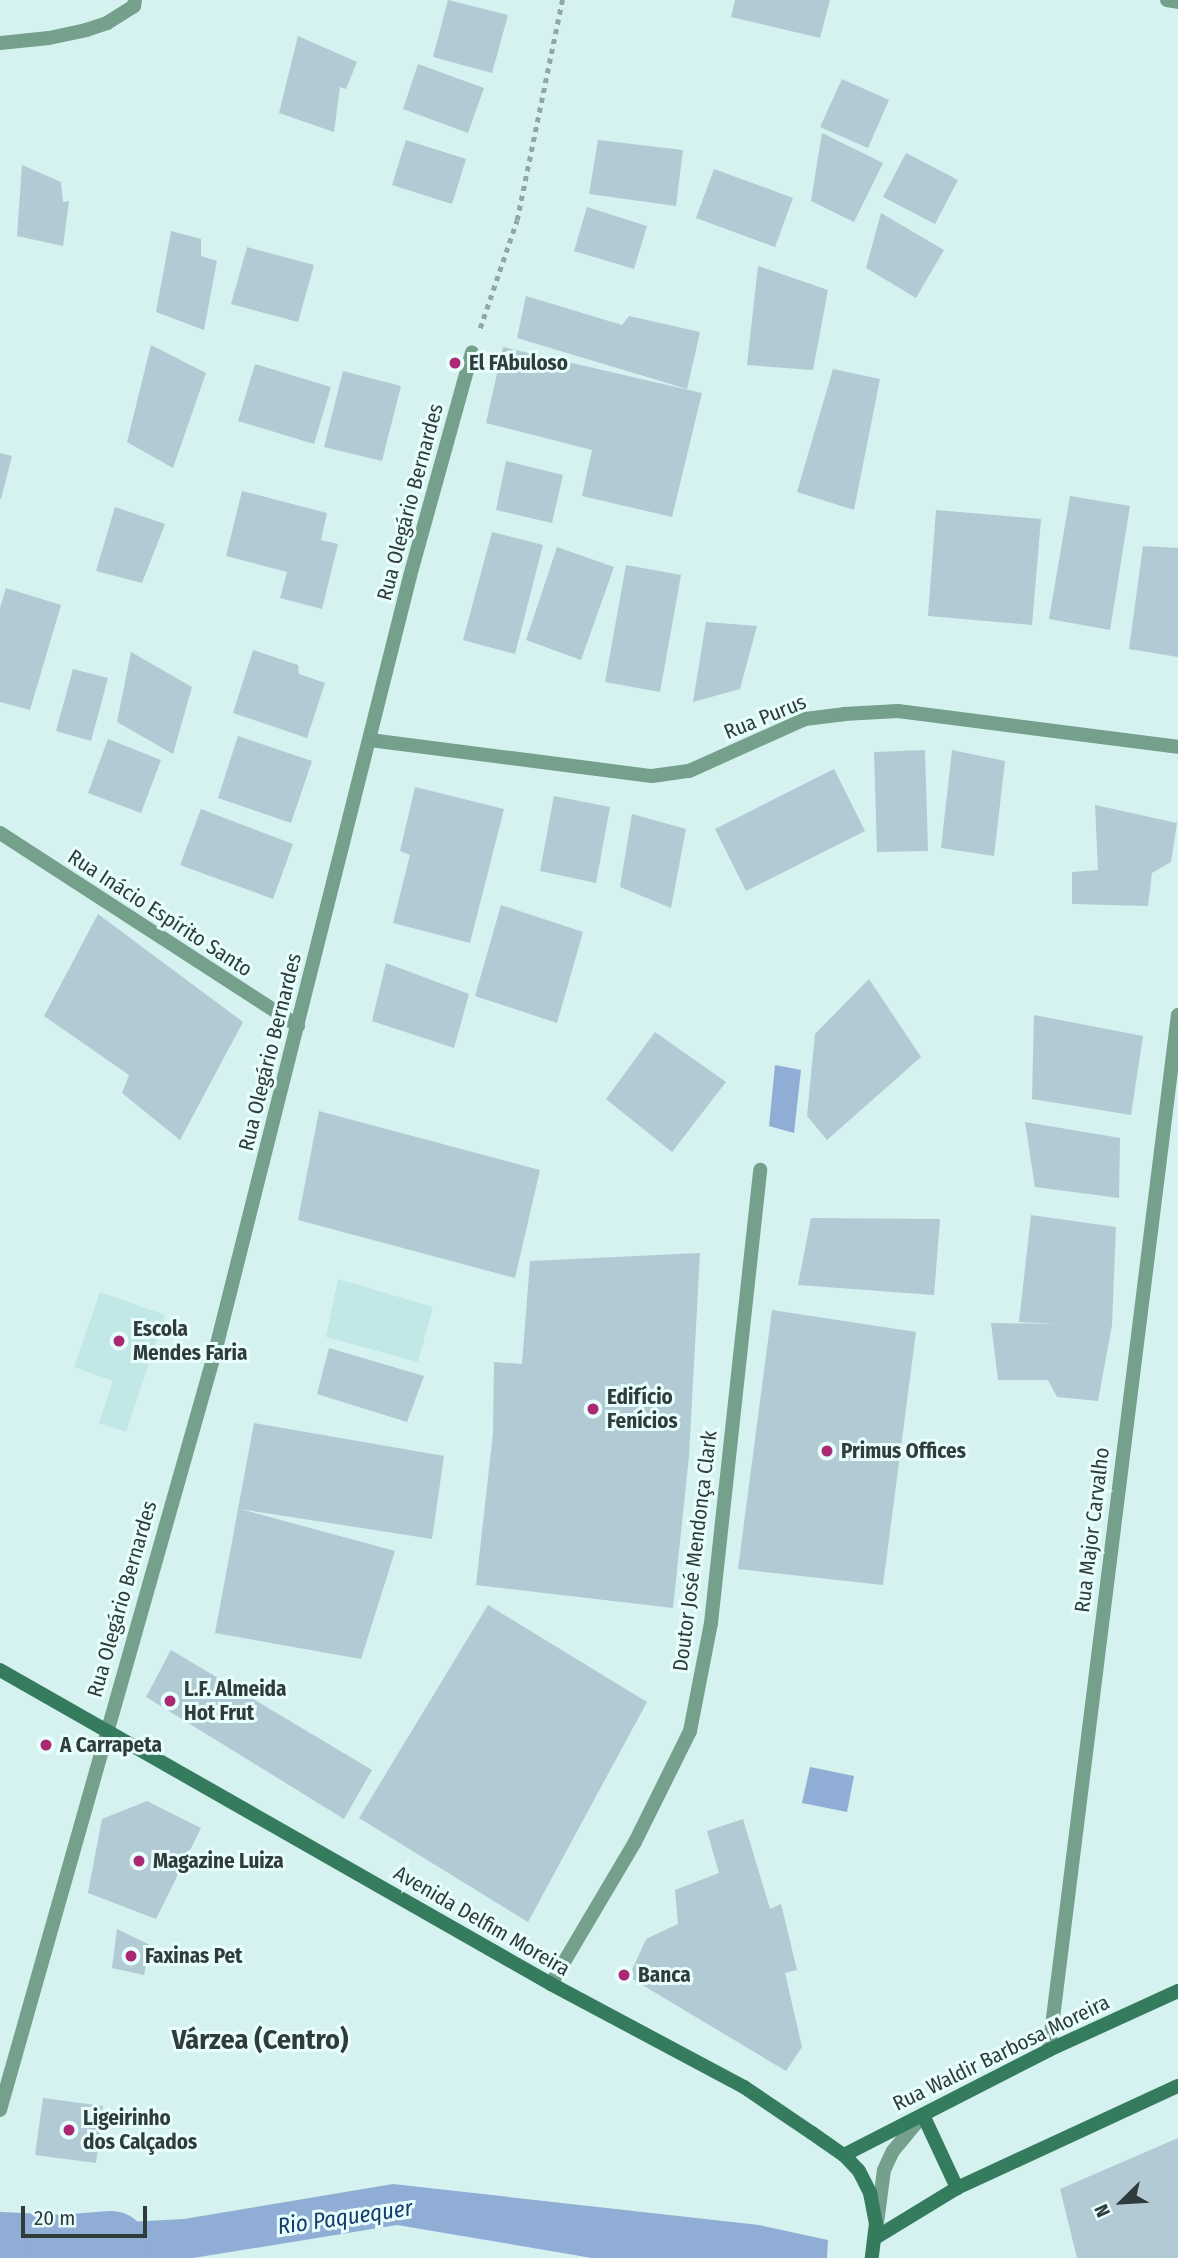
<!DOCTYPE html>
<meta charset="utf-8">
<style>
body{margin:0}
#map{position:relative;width:1178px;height:2258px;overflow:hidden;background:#d5f2f1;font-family:"Fira Sans Condensed",sans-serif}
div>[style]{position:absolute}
.built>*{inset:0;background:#c1e7e6}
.water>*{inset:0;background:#90add5}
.river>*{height:75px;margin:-37.5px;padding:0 37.5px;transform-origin:37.5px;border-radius:37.5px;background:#90add5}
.building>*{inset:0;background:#b1cad4}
.path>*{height:4.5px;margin-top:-2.25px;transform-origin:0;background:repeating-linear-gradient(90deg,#91a7a6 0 5px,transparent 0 10px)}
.street>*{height:14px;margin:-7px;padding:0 7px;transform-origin:7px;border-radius:7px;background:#75a08b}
.secondary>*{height:14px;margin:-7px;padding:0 7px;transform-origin:7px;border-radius:7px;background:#357b5d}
.dots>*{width:19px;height:19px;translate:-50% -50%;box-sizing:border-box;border:4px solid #e7fefd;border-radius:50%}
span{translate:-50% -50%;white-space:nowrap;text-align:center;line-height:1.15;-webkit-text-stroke:6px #e7fefd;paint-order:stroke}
.poi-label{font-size:21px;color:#303b3b;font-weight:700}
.left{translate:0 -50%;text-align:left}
.street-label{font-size:21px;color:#303b3b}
.water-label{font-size:23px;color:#173d6f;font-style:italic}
.district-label{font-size:28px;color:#303b3b;font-weight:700}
.north{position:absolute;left:1087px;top:2167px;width:70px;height:70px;-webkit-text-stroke:5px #e7fefd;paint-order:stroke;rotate:246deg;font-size:19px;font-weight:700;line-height:28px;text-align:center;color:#303b3b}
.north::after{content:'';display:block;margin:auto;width:24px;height:32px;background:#303b3b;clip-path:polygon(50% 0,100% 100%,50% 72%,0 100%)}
.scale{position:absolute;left:21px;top:2206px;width:126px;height:32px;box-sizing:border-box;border:4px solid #303b3b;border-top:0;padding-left:9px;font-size:21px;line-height:24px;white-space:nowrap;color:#303b3b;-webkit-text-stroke:5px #e7fefd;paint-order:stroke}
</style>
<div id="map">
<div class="built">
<i style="clip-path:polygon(338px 1279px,433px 1307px,418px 1362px,326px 1337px)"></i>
<i style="clip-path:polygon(100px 1292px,165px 1315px,126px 1432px,99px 1423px,113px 1381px,74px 1367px)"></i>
</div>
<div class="water">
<i style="clip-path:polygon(775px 1065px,801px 1070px,794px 1133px,769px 1126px)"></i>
<i style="clip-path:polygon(810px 1767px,854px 1776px,847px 1812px,802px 1803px)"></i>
<i style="clip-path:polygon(393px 2184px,759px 2225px,828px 2240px,827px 2258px,592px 2258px,397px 2225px,193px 2258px,7px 2258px,12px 2228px,184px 2219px)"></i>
</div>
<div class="river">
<i style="left:0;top:2249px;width:61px;rotate:2.8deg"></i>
<i style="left:61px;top:2252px;width:50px;rotate:-4.6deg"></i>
</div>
<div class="building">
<i style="clip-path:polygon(448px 0,508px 15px,492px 73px,433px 57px)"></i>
<i style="clip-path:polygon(735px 0,830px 0,820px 38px,731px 17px)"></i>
<i style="clip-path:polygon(298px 36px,357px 62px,346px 89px,340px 87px,334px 132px,279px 113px)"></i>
<i style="clip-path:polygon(418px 64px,484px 88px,468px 133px,403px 109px)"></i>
<i style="clip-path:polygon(842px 79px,889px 100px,868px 148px,820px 127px)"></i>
<i style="clip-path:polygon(822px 133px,883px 163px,854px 222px,811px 201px)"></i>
<i style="clip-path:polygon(406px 140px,466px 159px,452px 204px,392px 185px)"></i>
<i style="clip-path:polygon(598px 140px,683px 150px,676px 206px,589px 194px)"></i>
<i style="clip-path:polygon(906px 153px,958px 180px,935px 224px,883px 197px)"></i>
<i style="clip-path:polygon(22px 165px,61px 182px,63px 202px,69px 201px,63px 246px,17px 236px)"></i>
<i style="clip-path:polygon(714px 169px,793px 198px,775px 247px,696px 218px)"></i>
<i style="clip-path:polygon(587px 207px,647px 226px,634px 269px,574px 251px)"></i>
<i style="clip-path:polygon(881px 213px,944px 250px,916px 298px,866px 268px)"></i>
<i style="clip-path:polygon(171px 231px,201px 239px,201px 256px,217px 261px,204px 330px,156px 312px)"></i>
<i style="clip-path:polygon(247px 247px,314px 265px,298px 322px,231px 304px)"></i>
<i style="clip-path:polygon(758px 266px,828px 290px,813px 370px,747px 365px)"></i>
<i style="clip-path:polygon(526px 296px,622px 325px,629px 316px,700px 332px,687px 389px,517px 338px)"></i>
<i style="clip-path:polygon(151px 345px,206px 373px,173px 468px,127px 442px)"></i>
<i style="clip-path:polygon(503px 347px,702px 393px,672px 517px,582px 496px,592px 450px,486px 423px)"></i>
<i style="clip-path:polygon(255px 364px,331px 387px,314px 444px,238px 421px)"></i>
<i style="clip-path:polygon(833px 369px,880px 379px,854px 510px,797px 492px)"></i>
<i style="clip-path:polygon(343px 371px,401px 386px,382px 461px,324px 447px)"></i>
<i style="clip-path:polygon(0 453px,12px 456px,1px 499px,0 499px)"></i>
<i style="clip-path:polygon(506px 461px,563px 475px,552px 523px,496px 510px)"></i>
<i style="clip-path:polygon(242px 491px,327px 513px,321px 540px,338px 544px,322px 609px,280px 598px,287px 572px,226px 556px)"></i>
<i style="clip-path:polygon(1070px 496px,1130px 506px,1110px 630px,1049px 619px)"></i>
<i style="clip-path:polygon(115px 507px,165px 524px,142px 583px,96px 571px)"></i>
<i style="clip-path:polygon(936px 510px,1041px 519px,1032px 625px,928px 616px)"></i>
<i style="clip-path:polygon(492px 532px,543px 545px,515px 654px,463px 640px)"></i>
<i style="clip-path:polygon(1143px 546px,1178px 548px,1178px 657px,1129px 649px)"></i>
<i style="clip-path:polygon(557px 547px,614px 567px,581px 660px,526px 640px)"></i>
<i style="clip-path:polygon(626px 565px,681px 575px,660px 692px,605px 682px)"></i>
<i style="clip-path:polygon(6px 588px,61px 605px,30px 710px,0 702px,0 608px)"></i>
<i style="clip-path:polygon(706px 622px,757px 626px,740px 689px,693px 702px)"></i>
<i style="clip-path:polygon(253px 650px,298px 665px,299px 674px,325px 683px,307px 738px,233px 713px)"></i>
<i style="clip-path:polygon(131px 652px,192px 687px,173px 754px,117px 722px)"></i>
<i style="clip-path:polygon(73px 669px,108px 678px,91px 741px,56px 731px)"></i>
<i style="clip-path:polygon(238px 736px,312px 761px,291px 823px,218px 798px)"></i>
<i style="clip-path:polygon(108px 739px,161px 760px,141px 813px,88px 793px)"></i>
<i style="clip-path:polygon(925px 750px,928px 851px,877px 852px,874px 752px)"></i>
<i style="clip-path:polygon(952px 750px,1005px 761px,994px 856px,941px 848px)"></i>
<i style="clip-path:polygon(834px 769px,865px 831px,746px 891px,715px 829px)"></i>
<i style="clip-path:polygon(415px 787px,504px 809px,470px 943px,393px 923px,410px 855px,400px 851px)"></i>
<i style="clip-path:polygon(554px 796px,610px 807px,596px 883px,540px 871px)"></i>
<i style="clip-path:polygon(1095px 805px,1177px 823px,1171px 862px,1152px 873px,1148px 906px,1072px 904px,1072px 872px,1098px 870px)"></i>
<i style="clip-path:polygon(201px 809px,293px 844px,273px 899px,180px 865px)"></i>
<i style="clip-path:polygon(632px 814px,686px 829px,671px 908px,620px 887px)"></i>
<i style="clip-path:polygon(501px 905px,583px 932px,557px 1023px,475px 996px)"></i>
<i style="clip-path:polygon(98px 914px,243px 1022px,180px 1140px,122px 1093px,129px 1075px,44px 1016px)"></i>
<i style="clip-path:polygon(386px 963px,469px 994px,454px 1048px,372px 1021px)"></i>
<i style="clip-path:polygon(869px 979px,921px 1057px,827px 1140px,807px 1116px,815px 1034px)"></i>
<i style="clip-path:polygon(1034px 1015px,1143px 1036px,1131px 1115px,1032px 1099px)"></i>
<i style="clip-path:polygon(655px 1032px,726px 1082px,672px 1152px,606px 1099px)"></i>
<i style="clip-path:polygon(319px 1111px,540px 1170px,515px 1278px,298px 1220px)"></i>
<i style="clip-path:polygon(1025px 1122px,1120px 1138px,1119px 1198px,1035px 1187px)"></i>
<i style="clip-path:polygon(1031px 1215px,1116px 1227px,1112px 1325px,1098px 1401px,1057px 1397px,1048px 1380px,998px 1380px,991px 1323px,1058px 1324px,1019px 1322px)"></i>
<i style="clip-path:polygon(811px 1218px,940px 1219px,934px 1295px,798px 1285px)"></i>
<i style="clip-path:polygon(700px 1253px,689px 1456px,673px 1608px,476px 1585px,493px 1433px,494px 1362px,522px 1364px,530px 1261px)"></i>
<i style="clip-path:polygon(772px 1310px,916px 1332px,883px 1585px,738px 1569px)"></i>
<i style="clip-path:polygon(329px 1348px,424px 1376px,407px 1422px,317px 1394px)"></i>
<i style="clip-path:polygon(254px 1423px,444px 1456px,432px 1539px,240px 1509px,395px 1551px,361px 1659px,215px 1633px)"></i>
<i style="clip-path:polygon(488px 1605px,647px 1702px,528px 1922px,359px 1818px)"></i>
<i style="clip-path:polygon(171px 1650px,372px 1770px,344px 1819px,146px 1697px)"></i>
<i style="clip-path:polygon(147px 1801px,201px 1828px,156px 1919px,88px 1893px,102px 1819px)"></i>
<i style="clip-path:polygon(743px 1819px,770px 1909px,781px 1904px,797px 1970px,785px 1973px,802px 2047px,786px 2071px,629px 1977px,646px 1939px,678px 1924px,675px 1890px,719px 1873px,707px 1831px)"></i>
<i style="clip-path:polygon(117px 1929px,150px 1945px,144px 1975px,112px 1968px)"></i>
<i style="clip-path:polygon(43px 2098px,103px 2106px,96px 2163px,35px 2155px)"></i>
<i style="clip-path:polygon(1178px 2138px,1178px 2258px,1077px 2258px,1060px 2189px)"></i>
</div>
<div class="path">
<i style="left:480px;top:328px;width:114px;rotate:-71.1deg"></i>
<i style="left:517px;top:220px;width:225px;rotate:-78.4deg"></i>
</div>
<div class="street">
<i style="left:1167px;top:0;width:11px;rotate:10deg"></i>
<i style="left:0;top:43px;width:49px;rotate:-5.8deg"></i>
<i style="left:49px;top:38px;width:38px;rotate:-12deg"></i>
<i style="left:86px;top:30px;width:22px;rotate:-18deg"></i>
<i style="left:107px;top:23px;width:32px;rotate:-32deg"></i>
<i style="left:134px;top:6px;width:6px;rotate:-81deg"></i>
<i style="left:370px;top:740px;width:284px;rotate:7.3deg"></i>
<i style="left:652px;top:776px;width:37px;rotate:-8deg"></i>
<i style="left:689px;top:771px;width:127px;rotate:-24.1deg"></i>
<i style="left:805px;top:719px;width:39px;rotate:-7deg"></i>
<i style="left:844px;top:714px;width:54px;rotate:-3.2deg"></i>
<i style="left:898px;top:711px;width:282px;rotate:7.3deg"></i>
<i style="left:0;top:833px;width:355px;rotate:32.9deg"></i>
<i style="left:551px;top:1984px;width:165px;rotate:-59.4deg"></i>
<i style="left:635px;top:1842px;width:124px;rotate:-63.6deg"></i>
<i style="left:690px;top:1731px;width:110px;rotate:-79deg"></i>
<i style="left:711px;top:1623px;width:456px;rotate:-83.8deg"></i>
<i style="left:1049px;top:2050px;width:1043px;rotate:-82.9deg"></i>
<i style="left:0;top:2110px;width:788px;rotate:-74.16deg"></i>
<i style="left:215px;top:1352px;width:800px;rotate:-75.89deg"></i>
<i style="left:410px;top:576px;width:232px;rotate:-74.5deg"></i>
<i style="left:877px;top:2223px;width:53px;rotate:-82.5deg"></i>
<i style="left:884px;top:2170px;width:21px;rotate:-65deg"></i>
<i style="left:893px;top:2151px;width:47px;rotate:-50.2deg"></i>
</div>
<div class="secondary">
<i style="left:0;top:1670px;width:634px;rotate:29.68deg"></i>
<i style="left:551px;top:1984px;width:219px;rotate:28.1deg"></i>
<i style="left:744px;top:2087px;width:82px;rotate:34.1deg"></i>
<i style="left:812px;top:2133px;width:39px;rotate:35deg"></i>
<i style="left:844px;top:2155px;width:22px;rotate:47deg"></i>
<i style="left:859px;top:2171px;width:25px;rotate:63deg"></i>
<i style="left:870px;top:2193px;width:31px;rotate:79deg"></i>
<i style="left:876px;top:2223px;width:35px;rotate:97deg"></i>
<i style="left:923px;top:2115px;width:81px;rotate:65deg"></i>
<i style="left:844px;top:2155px;width:230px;rotate:-27.1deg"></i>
<i style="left:1049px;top:2050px;width:142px;rotate:-24.6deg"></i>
<i style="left:875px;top:2238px;width:96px;rotate:-31.4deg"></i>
<i style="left:957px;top:2188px;width:243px;rotate:-24.8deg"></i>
</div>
<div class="dots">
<i style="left:455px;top:363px;background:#ab2873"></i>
<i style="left:119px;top:1341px;background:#ab2873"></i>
<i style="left:593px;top:1409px;background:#ab2873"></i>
<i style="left:827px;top:1451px;background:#ab2873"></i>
<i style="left:170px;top:1701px;background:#ab2873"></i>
<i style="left:46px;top:1745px;background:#ab2873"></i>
<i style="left:139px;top:1861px;background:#ab2873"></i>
<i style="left:131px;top:1956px;background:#ab2873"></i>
<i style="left:624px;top:1975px;background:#ab2873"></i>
<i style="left:69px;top:2130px;background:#ab2873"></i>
</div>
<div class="poi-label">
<span class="left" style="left:469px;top:363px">El FAbuloso</span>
<span class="left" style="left:133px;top:1341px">Escola<br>Mendes Faria</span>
<span class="left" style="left:607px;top:1409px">Edifício<br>Fenícios</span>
<span class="left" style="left:841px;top:1451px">Primus Offices</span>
<span class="left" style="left:184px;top:1701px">L.F. Almeida<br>Hot Frut</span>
<span class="left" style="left:60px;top:1745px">A Carrapeta</span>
<span class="left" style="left:153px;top:1861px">Magazine Luiza</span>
<span class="left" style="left:145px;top:1956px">Faxinas Pet</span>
<span class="left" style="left:638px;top:1975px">Banca</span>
<span class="left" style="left:83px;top:2130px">Ligeirinho<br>dos Calçados</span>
</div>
<div class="street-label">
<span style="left:410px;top:502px;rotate:-75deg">Rua Olegário Bernardes</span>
<span style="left:765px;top:717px;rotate:-22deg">Rua Purus</span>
<span style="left:160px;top:913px;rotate:33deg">Rua Inácio Espírito Santo</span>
<span style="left:270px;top:1052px;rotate:-76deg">Rua Olegário Bernardes</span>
<span style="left:1092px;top:1530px;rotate:-83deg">Rua Major Carvalho</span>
<span style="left:695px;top:1551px;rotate:-83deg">Doutor José Mendonça Clark</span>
<span style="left:122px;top:1599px;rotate:-74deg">Rua Olegário Bernardes</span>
<span style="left:482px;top:1921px;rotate:30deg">Avenida Delfim Moreira</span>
<span style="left:1001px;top:2053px;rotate:-26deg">Rua Waldir Barbosa Moreira</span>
</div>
<div class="water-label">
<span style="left:345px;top:2217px;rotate:-8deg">Rio Paquequer</span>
</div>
<div class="district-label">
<span style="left:260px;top:2040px">Várzea (Centro)</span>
</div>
<div class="north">N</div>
<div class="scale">20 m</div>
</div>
